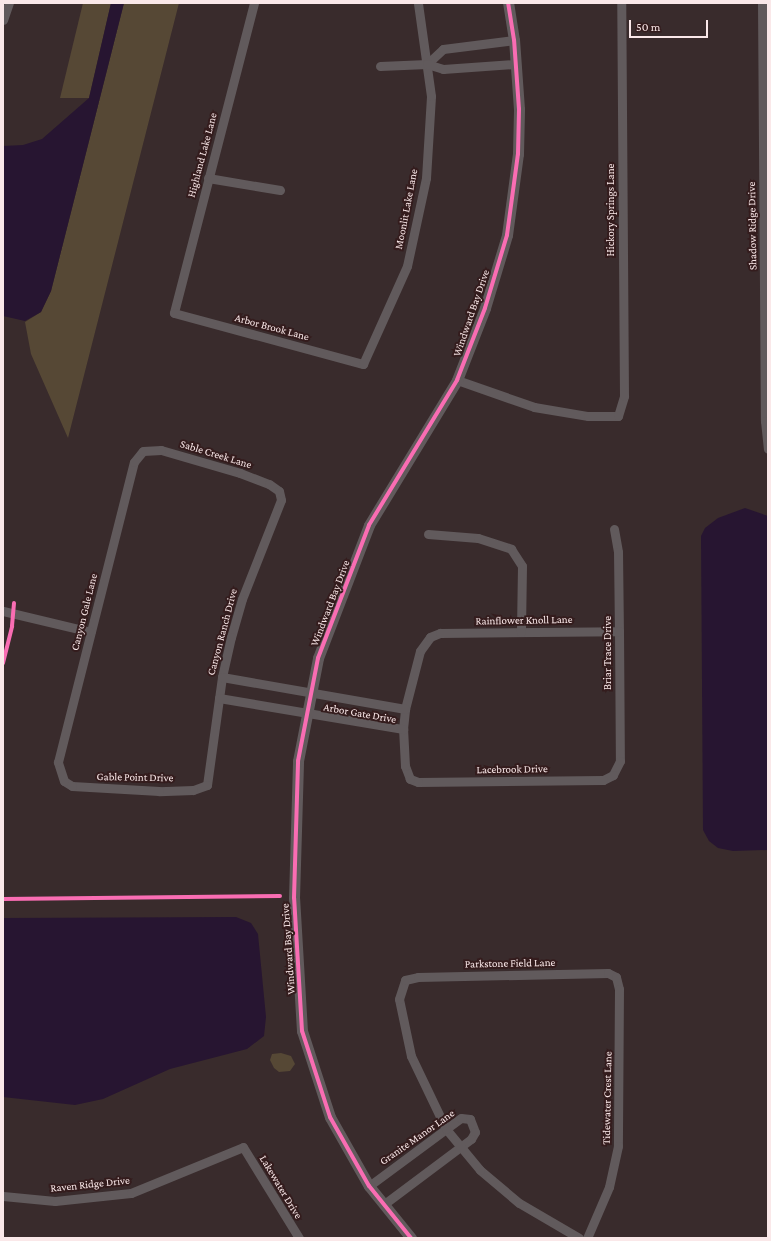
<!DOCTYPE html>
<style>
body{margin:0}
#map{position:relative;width:771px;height:1241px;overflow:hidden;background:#392b2c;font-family:"Crimson Pro",serif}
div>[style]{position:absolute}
.green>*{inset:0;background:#564835}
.water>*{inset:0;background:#271531}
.minor>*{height:9px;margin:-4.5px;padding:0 4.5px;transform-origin:4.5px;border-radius:4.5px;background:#615a5c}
.tertiary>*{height:11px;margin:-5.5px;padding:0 5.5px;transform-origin:5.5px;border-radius:5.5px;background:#615a5c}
.cycleway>*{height:4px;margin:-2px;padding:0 2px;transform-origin:2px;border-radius:2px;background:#f96db3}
span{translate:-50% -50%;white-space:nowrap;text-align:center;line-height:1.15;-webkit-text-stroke:4px #341c1d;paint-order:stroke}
.street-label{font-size:11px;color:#fae8e9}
.frame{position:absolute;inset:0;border:4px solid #fae8e9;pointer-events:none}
.scale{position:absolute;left:629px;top:20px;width:79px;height:18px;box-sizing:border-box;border:2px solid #fae8e9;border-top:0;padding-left:5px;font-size:12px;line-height:14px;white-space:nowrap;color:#fae8e9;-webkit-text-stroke:3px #341c1d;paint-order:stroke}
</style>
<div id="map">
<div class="green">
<i style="clip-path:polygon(83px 3px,111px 3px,89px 98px,60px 98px)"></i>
<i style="clip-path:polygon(124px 3px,179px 3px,68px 438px,31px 354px,25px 322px,41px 312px,51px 291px)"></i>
<i style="clip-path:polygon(281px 1053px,291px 1056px,295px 1064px,290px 1071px,279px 1072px,274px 1068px,270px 1060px,272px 1054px)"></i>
</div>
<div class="water">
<i style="clip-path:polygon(111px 3px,124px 3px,51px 291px,41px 312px,25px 321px,3px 316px,3px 146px,23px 145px,42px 139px,89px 98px)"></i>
<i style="clip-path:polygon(745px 508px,768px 516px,768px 850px,733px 851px,718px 848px,709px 841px,703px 830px,701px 536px,705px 528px,718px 518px)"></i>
<i style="clip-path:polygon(236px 917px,251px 923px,258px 934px,266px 1017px,264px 1036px,247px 1049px,170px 1069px,103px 1099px,75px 1105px,3px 1097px,3px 918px)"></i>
</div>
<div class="minor">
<i style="left:254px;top:3px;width:320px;rotate:104.5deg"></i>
<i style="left:174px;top:313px;width:196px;rotate:15.1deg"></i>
<i style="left:363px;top:364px;width:107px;rotate:-65.8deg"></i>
<i style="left:407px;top:266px;width:90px;rotate:-77.8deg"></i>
<i style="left:426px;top:178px;width:82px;rotate:-86.5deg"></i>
<i style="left:431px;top:96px;width:94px;rotate:-98deg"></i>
<i style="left:762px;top:3px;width:418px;rotate:89.6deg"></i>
<i style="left:765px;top:421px;width:28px;rotate:84deg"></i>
<i style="left:3px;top:20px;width:18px;rotate:-71deg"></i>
<i style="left:427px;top:64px;width:22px;rotate:-43deg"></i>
<i style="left:443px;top:49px;width:72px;rotate:-7.2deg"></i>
<i style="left:380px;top:66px;width:47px;rotate:-2.4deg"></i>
<i style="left:427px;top:64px;width:17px;rotate:17deg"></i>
<i style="left:443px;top:69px;width:72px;rotate:-4deg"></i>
<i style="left:208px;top:178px;width:73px;rotate:9.5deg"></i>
<i style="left:457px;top:380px;width:82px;rotate:19.3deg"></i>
<i style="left:534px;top:407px;width:55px;rotate:9.5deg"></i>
<i style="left:588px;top:416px;width:30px"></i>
<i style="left:618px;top:416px;width:21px;rotate:-73deg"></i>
<i style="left:624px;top:396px;width:393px;rotate:-90.4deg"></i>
<i style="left:161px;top:450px;width:82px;rotate:16.2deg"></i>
<i style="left:240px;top:473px;width:31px;rotate:21deg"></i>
<i style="left:269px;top:484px;width:12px;rotate:35deg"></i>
<i style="left:279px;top:491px;width:9px;rotate:77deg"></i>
<i style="left:281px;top:500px;width:106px;rotate:111.5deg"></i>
<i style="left:242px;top:599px;width:40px;rotate:106deg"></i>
<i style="left:231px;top:637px;width:41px;rotate:102.7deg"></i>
<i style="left:222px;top:677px;width:109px;rotate:97.9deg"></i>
<i style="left:207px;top:785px;width:15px;rotate:160deg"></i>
<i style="left:193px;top:790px;width:34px;rotate:178deg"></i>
<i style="left:159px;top:791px;width:87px;rotate:-176.7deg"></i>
<i style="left:72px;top:786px;width:9px;rotate:-148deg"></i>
<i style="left:64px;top:781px;width:20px;rotate:-108deg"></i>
<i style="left:58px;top:762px;width:309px;rotate:-75.8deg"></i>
<i style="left:134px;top:462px;width:14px;rotate:-51deg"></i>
<i style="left:143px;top:451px;width:18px;rotate:-3deg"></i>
<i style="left:614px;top:529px;width:23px;rotate:80deg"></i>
<i style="left:618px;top:552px;width:79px;rotate:89.3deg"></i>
<i style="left:619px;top:631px;width:130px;rotate:89.6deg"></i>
<i style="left:620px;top:761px;width:16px;rotate:117deg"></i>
<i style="left:613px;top:775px;width:11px;rotate:153deg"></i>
<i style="left:603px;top:780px;width:185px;rotate:179.4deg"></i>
<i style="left:418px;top:782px;width:9px;rotate:-159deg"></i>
<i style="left:410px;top:779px;width:14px;rotate:-111deg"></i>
<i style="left:405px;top:766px;width:37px;rotate:-93deg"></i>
<i style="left:403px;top:729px;width:20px;rotate:-84deg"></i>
<i style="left:405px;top:709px;width:60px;rotate:-75.5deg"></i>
<i style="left:420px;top:651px;width:17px;rotate:-54deg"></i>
<i style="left:430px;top:637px;width:11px;rotate:-22deg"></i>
<i style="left:440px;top:633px;width:179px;rotate:-0.6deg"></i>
<i style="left:428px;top:534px;width:50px;rotate:4.6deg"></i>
<i style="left:478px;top:538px;width:35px;rotate:18deg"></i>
<i style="left:511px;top:549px;width:20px;rotate:57deg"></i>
<i style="left:522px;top:566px;width:66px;rotate:90.9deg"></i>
<i style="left:3px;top:611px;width:90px;rotate:13.4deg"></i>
<i style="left:222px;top:677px;width:186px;rotate:9.9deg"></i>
<i style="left:219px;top:698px;width:187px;rotate:9.6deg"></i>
<i style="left:369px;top:1186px;width:114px;rotate:-36.5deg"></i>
<i style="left:461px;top:1118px;width:9px;rotate:6deg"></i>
<i style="left:470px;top:1119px;width:14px;rotate:69deg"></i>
<i style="left:475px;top:1132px;width:8px;rotate:120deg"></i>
<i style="left:471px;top:1139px;width:109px;rotate:143.2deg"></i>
<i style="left:3px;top:1196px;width:52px;rotate:5.5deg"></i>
<i style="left:55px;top:1201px;width:76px;rotate:-6deg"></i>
<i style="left:131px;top:1193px;width:121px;rotate:-22.3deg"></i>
<i style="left:243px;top:1147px;width:107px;rotate:58.4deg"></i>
<i style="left:579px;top:1238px;width:69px;rotate:-149.7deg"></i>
<i style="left:519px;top:1203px;width:51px;rotate:-139.8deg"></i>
<i style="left:480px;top:1170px;width:53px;rotate:-129.7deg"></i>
<i style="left:446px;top:1129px;width:81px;rotate:-115.6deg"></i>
<i style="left:411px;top:1056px;width:58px;rotate:-101.9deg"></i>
<i style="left:399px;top:999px;width:20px;rotate:-72deg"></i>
<i style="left:405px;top:980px;width:13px;rotate:-13deg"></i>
<i style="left:418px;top:977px;width:190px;rotate:-1.2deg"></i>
<i style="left:608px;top:973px;width:9px;rotate:27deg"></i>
<i style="left:616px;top:977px;width:12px;rotate:76deg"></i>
<i style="left:619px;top:989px;width:157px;rotate:90.4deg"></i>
<i style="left:618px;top:1146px;width:42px;rotate:102.4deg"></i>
<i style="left:609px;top:1187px;width:56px;rotate:113.3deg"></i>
</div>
<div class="tertiary">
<i style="left:411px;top:1238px;width:67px;rotate:-128.9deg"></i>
<i style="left:369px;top:1186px;width:79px;rotate:-119.5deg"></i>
<i style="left:330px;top:1117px;width:90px;rotate:-108deg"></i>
<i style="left:302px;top:1031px;width:133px;rotate:-93.4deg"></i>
<i style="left:294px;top:898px;width:137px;rotate:-88.3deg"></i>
<i style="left:298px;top:761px;width:105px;rotate:-79deg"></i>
<i style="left:318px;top:658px;width:142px;rotate:-69deg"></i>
<i style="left:369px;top:525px;width:170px;rotate:-58.7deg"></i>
<i style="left:457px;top:380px;width:77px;rotate:-68.7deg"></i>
<i style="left:485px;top:308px;width:76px;rotate:-73.2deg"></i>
<i style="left:507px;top:235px;width:82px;rotate:-82.3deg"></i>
<i style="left:518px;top:154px;width:45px;rotate:-88.7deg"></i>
<i style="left:519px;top:109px;width:69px;rotate:-94.1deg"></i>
<i style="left:514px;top:40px;width:37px;rotate:-99deg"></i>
</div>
<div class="cycleway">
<i style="left:3px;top:663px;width:38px;rotate:-76deg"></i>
<i style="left:12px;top:626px;width:23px;rotate:-85deg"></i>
<i style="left:3px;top:899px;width:277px;rotate:-0.6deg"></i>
<i style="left:411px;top:1238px;width:67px;rotate:-128.9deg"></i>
<i style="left:369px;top:1186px;width:79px;rotate:-119.5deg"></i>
<i style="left:330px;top:1117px;width:90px;rotate:-108deg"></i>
<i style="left:302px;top:1031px;width:133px;rotate:-93.4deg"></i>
<i style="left:294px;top:898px;width:137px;rotate:-88.3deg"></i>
<i style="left:298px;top:761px;width:105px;rotate:-79deg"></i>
<i style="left:318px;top:658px;width:142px;rotate:-69deg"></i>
<i style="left:369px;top:525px;width:170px;rotate:-58.7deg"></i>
<i style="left:457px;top:380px;width:77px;rotate:-68.7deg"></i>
<i style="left:485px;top:308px;width:76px;rotate:-73.2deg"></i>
<i style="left:507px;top:235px;width:82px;rotate:-82.3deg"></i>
<i style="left:518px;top:154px;width:45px;rotate:-88.7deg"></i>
<i style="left:519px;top:109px;width:69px;rotate:-94.1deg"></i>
<i style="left:514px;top:40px;width:37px;rotate:-99deg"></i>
</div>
<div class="street-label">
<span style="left:202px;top:155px;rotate:-75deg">Highland Lake Lane</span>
<span style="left:406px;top:209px;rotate:-79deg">Moonlit Lake Lane</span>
<span style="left:610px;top:210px;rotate:-90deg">Hickory Springs Lane</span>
<span style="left:752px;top:226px;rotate:-91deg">Shadow Ridge Drive</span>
<span style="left:471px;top:313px;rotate:-71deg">Windward Bay Drive</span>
<span style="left:272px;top:327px;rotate:15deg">Arbor Brook Lane</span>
<span style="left:216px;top:454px;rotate:17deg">Sable Creek Lane</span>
<span style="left:330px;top:603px;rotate:-69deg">Windward Bay Drive</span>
<span style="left:84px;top:612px;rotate:-76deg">Canyon Gale Lane</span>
<span style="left:524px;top:620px;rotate:-1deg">Rainflower Knoll Lane</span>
<span style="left:222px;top:632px;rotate:-75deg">Canyon Ranch Drive</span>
<span style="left:607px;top:653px;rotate:-90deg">Briar Trace Drive</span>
<span style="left:360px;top:713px;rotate:10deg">Arbor Gate Drive</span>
<span style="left:512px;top:769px;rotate:-1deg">Lacebrook Drive</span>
<span style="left:135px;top:777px;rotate:1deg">Gable Point Drive</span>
<span style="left:288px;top:949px;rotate:-94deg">Windward Bay Drive</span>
<span style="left:510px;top:963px;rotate:-1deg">Parkstone Field Lane</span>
<span style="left:607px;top:1098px;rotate:-89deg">Tidewater Crest Lane</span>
<span style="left:417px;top:1137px;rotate:-35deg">Granite Manor Lane</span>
<span style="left:90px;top:1184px;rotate:-6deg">Raven Ridge Drive</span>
<span style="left:281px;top:1187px;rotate:59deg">Lakewater Drive</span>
</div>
<div class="frame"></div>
<div class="scale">50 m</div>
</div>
